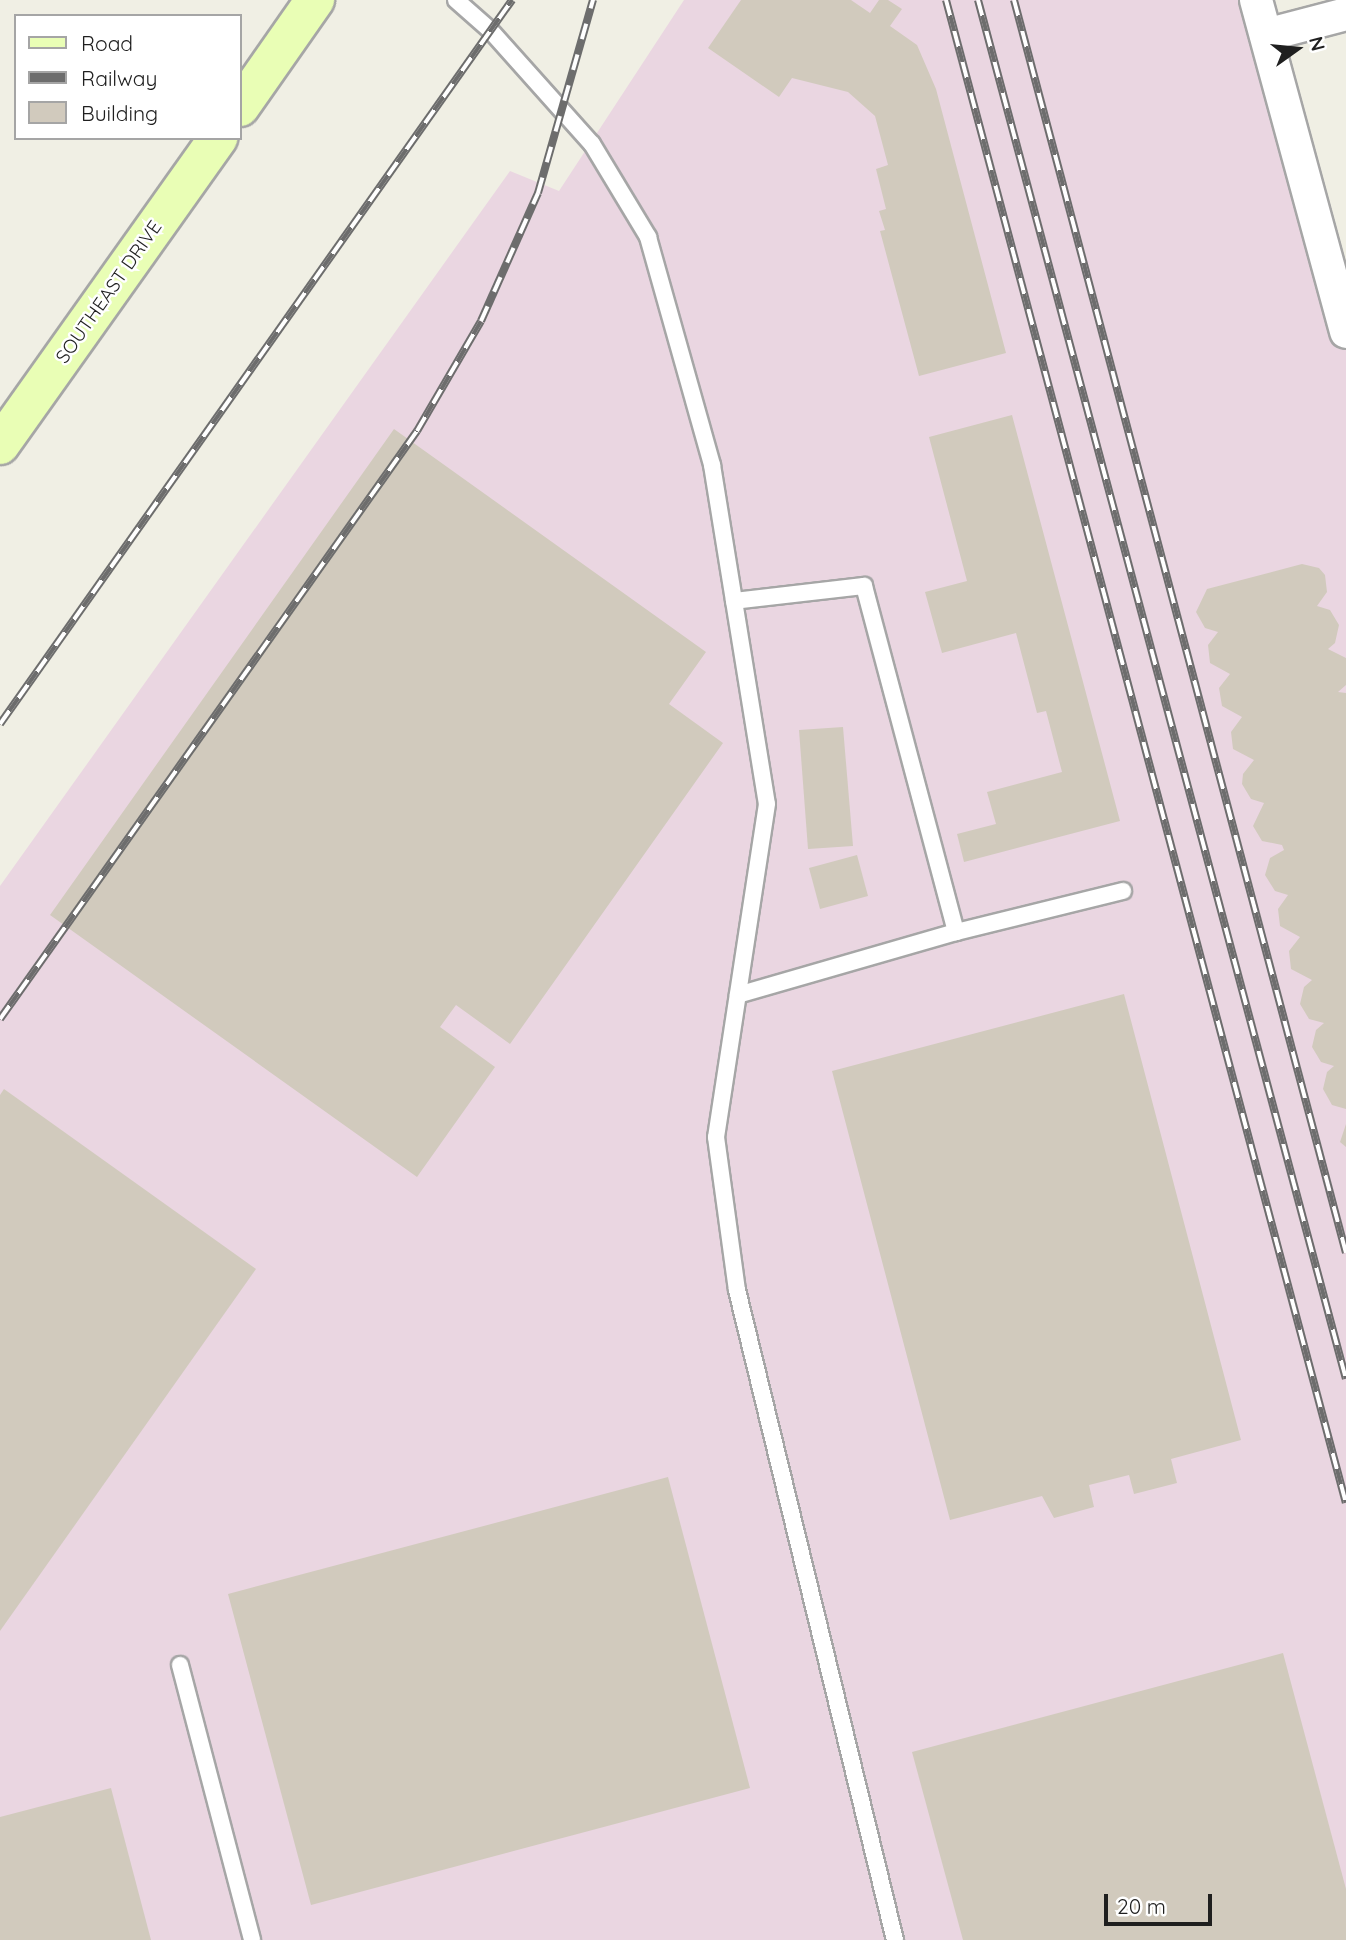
<!DOCTYPE html>
<style>
body{margin:0}
#map{position:relative;width:1346px;height:1940px;overflow:hidden;background:#f0efe4;font-family:Quicksand,sans-serif}
div>[style]{position:absolute}
.industrial>*{inset:0;background:#ead6e1}
.building>*{inset:0;background:#d1cabd}
.roads{filter:drop-shadow(2px 0 #a6a6a6) drop-shadow(-2px 0 #a6a6a6) drop-shadow(0 2px #a6a6a6) drop-shadow(0 -2px #a6a6a6)}
.service>*{height:16px;margin:-8px;padding:0 8px;transform-origin:8px;border-radius:8px;background:#fff}
.minor>*{height:32px;margin:-16px;padding:0 16px;transform-origin:16px;border-radius:16px;background:#fff}
.secondary>*{height:38px;margin:-19px;padding:0 19px;transform-origin:19px;border-radius:19px;background:#e9feb5}
.rail>*{height:8px;margin-top:-4px;transform-origin:0;background:repeating-linear-gradient(90deg,#fff 0 16px,#6d6d6d 0 32px);box-sizing:border-box;border-block:2px solid #6d6d6d}
span{translate:-50% -50%;white-space:nowrap;text-align:center;line-height:1.15;-webkit-text-stroke:5px #fff;paint-order:stroke}
.street-label{font-size:19px;color:#1f1f1f}
.legend{position:absolute;left:14px;top:14px;width:228px;height:126px;box-sizing:border-box;background:#fff;border:2px solid #a5a5a5;margin:0;padding:9px 12px;list-style:none;font-size:21px;color:#1f1f1f}
.legend li{display:flex;align-items:center;gap:14px;height:35px}
.legend b{width:35px;border:2px solid #a5a5a5}
.north{position:absolute;left:1262px;top:14px;width:70px;height:70px;-webkit-text-stroke:5px #fff;paint-order:stroke;rotate:75deg;font-size:19px;font-weight:700;line-height:28px;text-align:center;color:#1f1f1f}
.north::after{content:'';display:block;margin:auto;width:24px;height:32px;background:#1f1f1f;clip-path:polygon(50% 0,100% 100%,50% 72%,0 100%)}
.scale{position:absolute;left:1104px;top:1894px;width:108px;height:32px;box-sizing:border-box;border:4px solid #1f1f1f;border-top:0;padding-left:9px;font-size:21px;line-height:24px;white-space:nowrap;color:#1f1f1f;-webkit-text-stroke:5px #fff;paint-order:stroke}
</style>
<div id="map">
<div class="industrial">
<i style="clip-path:polygon(684px 0,1256px 0,1346px 335px,1346px 1940px,0 1940px,0 886px,510px 171px,559px 191px)"></i>
</div>
<div class="building">
<i style="clip-path:polygon(741px 0,851px 0,870px 13px,879px 0,888px 0,902px 9px,890px 26px,917px 45px,936px 89px,1006px 353px,919px 376px,880px 231px,885px 230px,879px 211px,886px 209px,876px 169px,888px 165px,875px 116px,848px 92px,792px 78px,779px 97px,708px 48px)"></i>
<i style="clip-path:polygon(1012px 415px,1120px 821px,964px 862px,957px 834px,996px 824px,987px 792px,1062px 772px,1046px 711px,1037px 713px,1016px 633px,942px 653px,925px 592px,967px 581px,929px 437px)"></i>
<i style="clip-path:polygon(394px 429px,706px 652px,669px 704px,723px 743px,510px 1044px,456px 1005px,440px 1027px,495px 1067px,417px 1177px,50px 915px)"></i>
<i style="clip-path:polygon(1302px 564px,1319px 568px,1325px 575px,1327px 592px,1317px 606px,1330px 610px,1339px 625px,1335px 643px,1328px 649px,1346px 658px,1346px 685px,1338px 692px,1346px 693px,1346px 1109px,1332px 1105px,1323px 1089px,1327px 1072px,1334px 1066px,1321px 1062px,1312px 1047px,1316px 1030px,1324px 1023px,1309px 1019px,1300px 1004px,1304px 987px,1312px 980px,1291px 969px,1289px 951px,1300px 937px,1280px 926px,1278px 909px,1288px 895px,1275px 891px,1265px 875px,1270px 858px,1284px 850px,1282px 845px,1262px 841px,1253px 826px,1264px 803px,1251px 799px,1242px 784px,1243px 774px,1254px 760px,1233px 749px,1231px 732px,1242px 717px,1222px 706px,1219px 688px,1230px 674px,1210px 663px,1208px 645px,1218px 632px,1205px 628px,1196px 612px,1207px 589px)"></i>
<i style="clip-path:polygon(843px 727px,853px 846px,808px 849px,799px 730px)"></i>
<i style="clip-path:polygon(857px 855px,868px 896px,820px 909px,809px 868px)"></i>
<i style="clip-path:polygon(1124px 994px,1241px 1440px,1171px 1459px,1177px 1483px,1134px 1494px,1129px 1475px,1089px 1485px,1094px 1507px,1054px 1518px,1042px 1496px,950px 1520px,832px 1071px)"></i>
<i style="clip-path:polygon(4px 1089px,256px 1269px,0 1631px,0 1095px)"></i>
<i style="clip-path:polygon(1346px 1124px,1346px 1147px,1340px 1142px)"></i>
<i style="clip-path:polygon(668px 1477px,750px 1788px,311px 1905px,228px 1594px)"></i>
<i style="clip-path:polygon(1283px 1653px,1346px 1889px,1346px 1940px,963px 1940px,912px 1752px)"></i>
<i style="clip-path:polygon(111px 1788px,151px 1940px,0 1940px,0 1817px)"></i>
</div>
<div class="roads">
<div class="service">
<i style="left:456px;top:0;width:45px;rotate:41.4deg"></i>
<i style="left:490px;top:30px;width:153px;rotate:48.2deg"></i>
<i style="left:592px;top:144px;width:109px;rotate:58.9deg"></i>
<i style="left:648px;top:237px;width:237px;rotate:74.3deg"></i>
<i style="left:712px;top:465px;width:343px;rotate:80.8deg"></i>
<i style="left:767px;top:804px;width:337px;rotate:98.7deg"></i>
<i style="left:716px;top:1137px;width:154px;rotate:82.2deg"></i>
<i style="left:737px;top:1290px;width:669px;rotate:76.34deg"></i>
<i style="left:734px;top:601px;width:131px;rotate:-6.6deg"></i>
<i style="left:864px;top:586px;width:358px;rotate:75.1deg"></i>
<i style="left:956px;top:932px;width:227px;rotate:163.9deg"></i>
<i style="left:956px;top:932px;width:172px;rotate:-13.8deg"></i>
<i style="left:180px;top:1665px;width:284px;rotate:75.3deg"></i>
</div>
<div class="minor">
<i style="left:1256px;top:0;width:344px;rotate:74.8deg"></i>
<i style="left:1266px;top:35px;width:83px;rotate:-14.7deg"></i>
</div>
<div class="secondary">
<i style="left:240px;top:107px;width:131px;rotate:-55deg"></i>
<i style="left:0;top:445px;width:377px;rotate:-54.6deg"></i>
</div>
</div>
<div class="rail">
<i style="left:946px;top:0;width:1555px;rotate:75.1deg"></i>
<i style="left:978px;top:0;width:1427px;rotate:75.06deg"></i>
<i style="left:1014px;top:0;width:1296px;rotate:75.16deg"></i>
<i style="left:0;top:724px;width:887px;rotate:-54.73deg"></i>
<i style="left:0;top:1019px;width:721px;rotate:-54.66deg"></i>
<i style="left:417px;top:431px;width:127px;rotate:-59.8deg"></i>
<i style="left:481px;top:321px;width:140px;rotate:-66deg"></i>
<i style="left:538px;top:193px;width:201px;rotate:-74.1deg"></i>
</div>
<div class="street-label">
<span style="left:109px;top:292px;rotate:-55deg">SOUTHEAST DRIVE</span>
</div>
<ul class="legend">
<li><b style="height:9px;background:#e9feb5"></b>Road</li>
<li><b style="height:9px;background:#6d6d6d"></b>Railway</li>
<li><b style="height:19px;background:#d1cabd"></b>Building</li>
</ul>
<div class="north">N</div>
<div class="scale">20 m</div>
</div>
